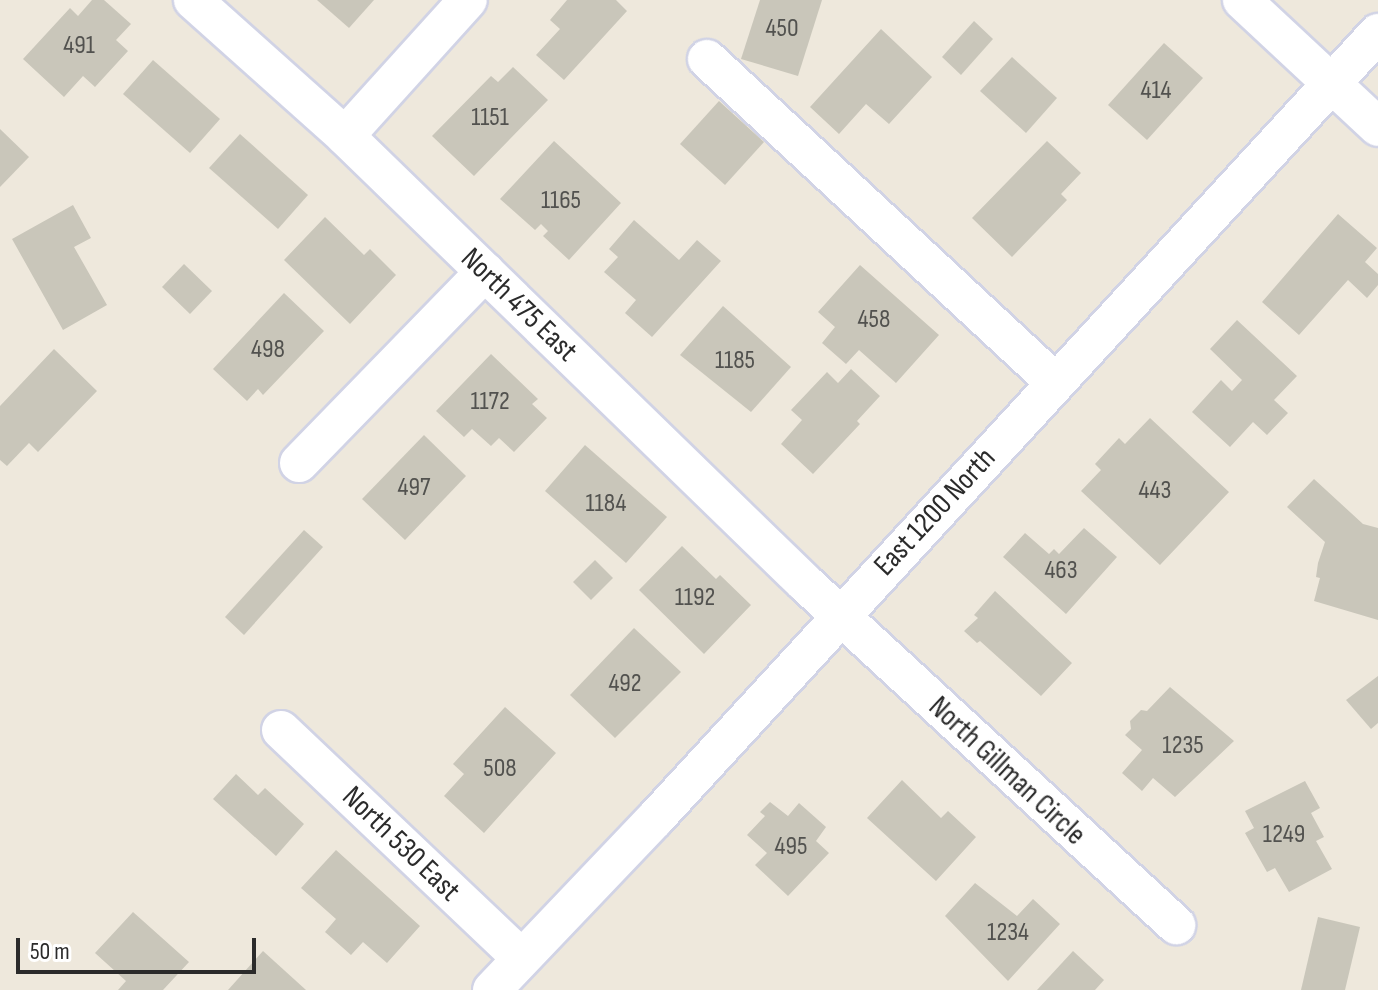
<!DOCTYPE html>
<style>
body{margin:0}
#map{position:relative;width:1378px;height:990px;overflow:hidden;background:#eee8dc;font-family:"Sofia Sans Condensed",sans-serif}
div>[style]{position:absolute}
.building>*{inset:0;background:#c9c6ba}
.roads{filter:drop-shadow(2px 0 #d1d3e5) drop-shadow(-2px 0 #d1d3e5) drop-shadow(0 2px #d1d3e5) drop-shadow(0 -2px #d1d3e5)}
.minor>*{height:38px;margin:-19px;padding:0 19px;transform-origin:19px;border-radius:19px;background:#fff}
span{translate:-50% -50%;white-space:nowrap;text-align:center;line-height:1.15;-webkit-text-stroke:6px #fff;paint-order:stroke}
.number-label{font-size:26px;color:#52524f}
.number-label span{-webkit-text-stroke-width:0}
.street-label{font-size:30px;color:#2b2b2b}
.scale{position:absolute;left:16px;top:938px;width:240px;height:36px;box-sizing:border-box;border:4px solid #2b2b2b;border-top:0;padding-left:10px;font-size:24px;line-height:28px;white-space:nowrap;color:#2b2b2b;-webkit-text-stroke:6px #fff;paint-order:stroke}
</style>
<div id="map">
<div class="building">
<i style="clip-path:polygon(92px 0,104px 0,131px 24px,116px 40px,128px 51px,95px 87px,83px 76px,64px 97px,23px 59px,70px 8px,78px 16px)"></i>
<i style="clip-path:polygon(317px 0,374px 0,349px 28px)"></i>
<i style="clip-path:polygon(567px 0,616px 0,627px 11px,564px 80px,536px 55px,560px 29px,550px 20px)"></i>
<i style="clip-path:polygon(760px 0,822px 0,798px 76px,741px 59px)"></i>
<i style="clip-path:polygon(974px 21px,993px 39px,961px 75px,942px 57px)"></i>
<i style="clip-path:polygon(881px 29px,932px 77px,889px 124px,866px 104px,839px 134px,810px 107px)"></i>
<i style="clip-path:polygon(1164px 43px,1203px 78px,1147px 140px,1108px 105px)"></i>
<i style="clip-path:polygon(1012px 57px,1057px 98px,1026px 133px,980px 91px)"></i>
<i style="clip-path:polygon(153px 60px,220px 119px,190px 153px,123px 94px)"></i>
<i style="clip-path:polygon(513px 67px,548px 100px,474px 176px,432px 136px,491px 76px,498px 82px)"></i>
<i style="clip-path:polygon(719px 101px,764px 142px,725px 185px,680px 144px)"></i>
<i style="clip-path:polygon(0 129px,29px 157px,0 187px)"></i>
<i style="clip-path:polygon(240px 134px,308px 195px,278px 229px,209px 168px)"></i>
<i style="clip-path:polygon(554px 141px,621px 203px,569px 260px,543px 236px,548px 231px,541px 224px,535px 230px,500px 199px)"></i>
<i style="clip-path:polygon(1047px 141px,1081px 173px,1061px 194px,1067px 200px,1012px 257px,972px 218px)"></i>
<i style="clip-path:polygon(73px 205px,91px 238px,74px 247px,107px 305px,63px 330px,12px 239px)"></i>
<i style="clip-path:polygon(1338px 214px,1377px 248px,1365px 262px,1378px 274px,1378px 285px,1367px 298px,1348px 280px,1299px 335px,1262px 302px)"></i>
<i style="clip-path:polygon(325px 217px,364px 255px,370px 249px,396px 275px,350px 324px,284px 260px)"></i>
<i style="clip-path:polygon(634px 220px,679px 260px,697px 240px,721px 261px,652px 337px,625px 313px,636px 300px,604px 272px,618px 257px,609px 249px)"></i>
<i style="clip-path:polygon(184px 264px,212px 291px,190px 314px,162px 287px)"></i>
<i style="clip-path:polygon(860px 265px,939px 335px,896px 383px,859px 350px,846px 364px,822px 343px,835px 327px,818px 312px)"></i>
<i style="clip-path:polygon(284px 293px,324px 331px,263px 395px,258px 389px,247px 401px,213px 369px)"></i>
<i style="clip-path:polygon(723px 306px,791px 367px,751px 412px,680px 355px)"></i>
<i style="clip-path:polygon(1237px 320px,1297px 376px,1274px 400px,1288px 413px,1267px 435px,1253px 422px,1230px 447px,1192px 412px,1221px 380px,1232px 391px,1242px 380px,1210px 349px)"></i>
<i style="clip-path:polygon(54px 349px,97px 391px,38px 452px,29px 443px,7px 466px,0 460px,0 406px)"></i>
<i style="clip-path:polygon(491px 354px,538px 399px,532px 404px,547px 418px,514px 452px,499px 438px,491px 446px,472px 429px,464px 437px,436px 411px)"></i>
<i style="clip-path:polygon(851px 369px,880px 396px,857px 421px,860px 424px,813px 474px,781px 444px,802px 420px,791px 410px,827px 372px,838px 383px)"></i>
<i style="clip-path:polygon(1150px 418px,1229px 492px,1160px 565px,1081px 491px,1101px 470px,1095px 464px,1119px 438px,1125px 444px)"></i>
<i style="clip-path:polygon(424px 435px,466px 476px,405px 540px,362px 499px)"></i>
<i style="clip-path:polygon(585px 445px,667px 517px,626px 563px,545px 491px)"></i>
<i style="clip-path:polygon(1314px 479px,1363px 524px,1378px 528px,1378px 620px,1314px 601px,1320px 578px,1316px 577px,1318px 563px,1325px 542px,1287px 507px)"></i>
<i style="clip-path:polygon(1084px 528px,1117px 557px,1066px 614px,1003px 557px,1025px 533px,1049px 554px,1054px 549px,1059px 554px)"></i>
<i style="clip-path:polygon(304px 530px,323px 547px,244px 635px,225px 617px)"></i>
<i style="clip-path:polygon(682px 546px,716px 579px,720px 575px,751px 605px,704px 654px,639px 590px)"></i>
<i style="clip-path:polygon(595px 560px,613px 578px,591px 600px,573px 582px)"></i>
<i style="clip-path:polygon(995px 591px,1072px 663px,1041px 696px,980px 641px,977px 643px,964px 631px,978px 618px,974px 615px)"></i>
<i style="clip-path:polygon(634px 628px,681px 672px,615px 738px,570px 695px)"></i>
<i style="clip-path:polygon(1378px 676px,1378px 723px,1371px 729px,1346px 700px)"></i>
<i style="clip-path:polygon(1170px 687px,1234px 741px,1175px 797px,1153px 778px,1142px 791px,1122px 773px,1142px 750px,1125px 735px,1131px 729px,1130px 721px,1141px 710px,1147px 711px)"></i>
<i style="clip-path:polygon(505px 707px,556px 753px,484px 833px,444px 796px,464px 774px,453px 764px)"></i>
<i style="clip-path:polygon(236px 774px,258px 795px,265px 788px,304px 824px,276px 856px,213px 799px)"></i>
<i style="clip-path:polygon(902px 780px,941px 818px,948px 811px,976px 837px,936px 881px,867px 818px)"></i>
<i style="clip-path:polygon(1305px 781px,1320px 808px,1311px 813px,1324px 837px,1316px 841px,1332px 869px,1289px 892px,1275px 868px,1267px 872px,1245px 833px,1254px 828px,1245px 811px)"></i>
<i style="clip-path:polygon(770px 802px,788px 816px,799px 803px,826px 827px,816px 841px,829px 853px,788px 896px,755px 865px,767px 853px,747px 835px,765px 816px,760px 812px)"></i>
<i style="clip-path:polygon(336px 850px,420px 926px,387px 963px,363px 942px,351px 955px,325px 932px,336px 919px,301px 888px)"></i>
<i style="clip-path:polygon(975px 883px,1017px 916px,1033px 899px,1060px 924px,1008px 981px,945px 916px)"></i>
<i style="clip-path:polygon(133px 912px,189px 962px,163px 990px,118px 990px,126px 981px,95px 953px)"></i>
<i style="clip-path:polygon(1318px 917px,1360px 927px,1345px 990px,1301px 990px)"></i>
<i style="clip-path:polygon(263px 951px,306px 990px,228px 990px)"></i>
<i style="clip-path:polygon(1073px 951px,1104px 980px,1095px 990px,1037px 990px)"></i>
</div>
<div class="roads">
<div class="minor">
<i style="left:193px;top:0;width:204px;rotate:41.8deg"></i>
<i style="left:345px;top:136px;width:641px;rotate:44.18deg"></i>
<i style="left:805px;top:583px;width:505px;rotate:42.67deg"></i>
<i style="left:1242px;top:0;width:186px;rotate:43deg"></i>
<i style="left:707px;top:59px;width:475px;rotate:42.9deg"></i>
<i style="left:345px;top:136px;width:183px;rotate:-47.9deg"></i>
<i style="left:299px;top:463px;width:267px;rotate:-45.8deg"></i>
<i style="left:281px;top:730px;width:331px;rotate:43.5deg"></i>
<i style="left:492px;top:990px;width:236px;rotate:-46.4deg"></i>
<i style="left:655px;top:819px;width:1068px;rotate:-47.39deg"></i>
</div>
</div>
<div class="number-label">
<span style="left:782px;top:29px">450</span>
<span style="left:79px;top:46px">491</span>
<span style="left:1156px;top:91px">414</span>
<span style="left:490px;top:118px">1151</span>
<span style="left:561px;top:201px">1165</span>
<span style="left:874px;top:320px">458</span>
<span style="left:268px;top:350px">498</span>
<span style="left:735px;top:361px">1185</span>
<span style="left:490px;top:402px">1172</span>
<span style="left:414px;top:488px">497</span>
<span style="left:1155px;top:491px">443</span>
<span style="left:606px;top:504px">1184</span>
<span style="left:1061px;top:571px">463</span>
<span style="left:695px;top:598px">1192</span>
<span style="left:625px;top:684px">492</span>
<span style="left:1183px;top:746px">1235</span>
<span style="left:500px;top:769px">508</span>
<span style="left:1284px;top:835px">1249</span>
<span style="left:791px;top:847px">495</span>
<span style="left:1008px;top:933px">1234</span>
</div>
<div class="street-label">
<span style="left:519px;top:305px;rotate:44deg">North 475 East</span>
<span style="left:935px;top:512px;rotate:-47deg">East 1200 North</span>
<span style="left:1007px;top:771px;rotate:43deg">North Gillman Circle</span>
<span style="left:401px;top:844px;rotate:44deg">North 530 East</span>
</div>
<div class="scale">50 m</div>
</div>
